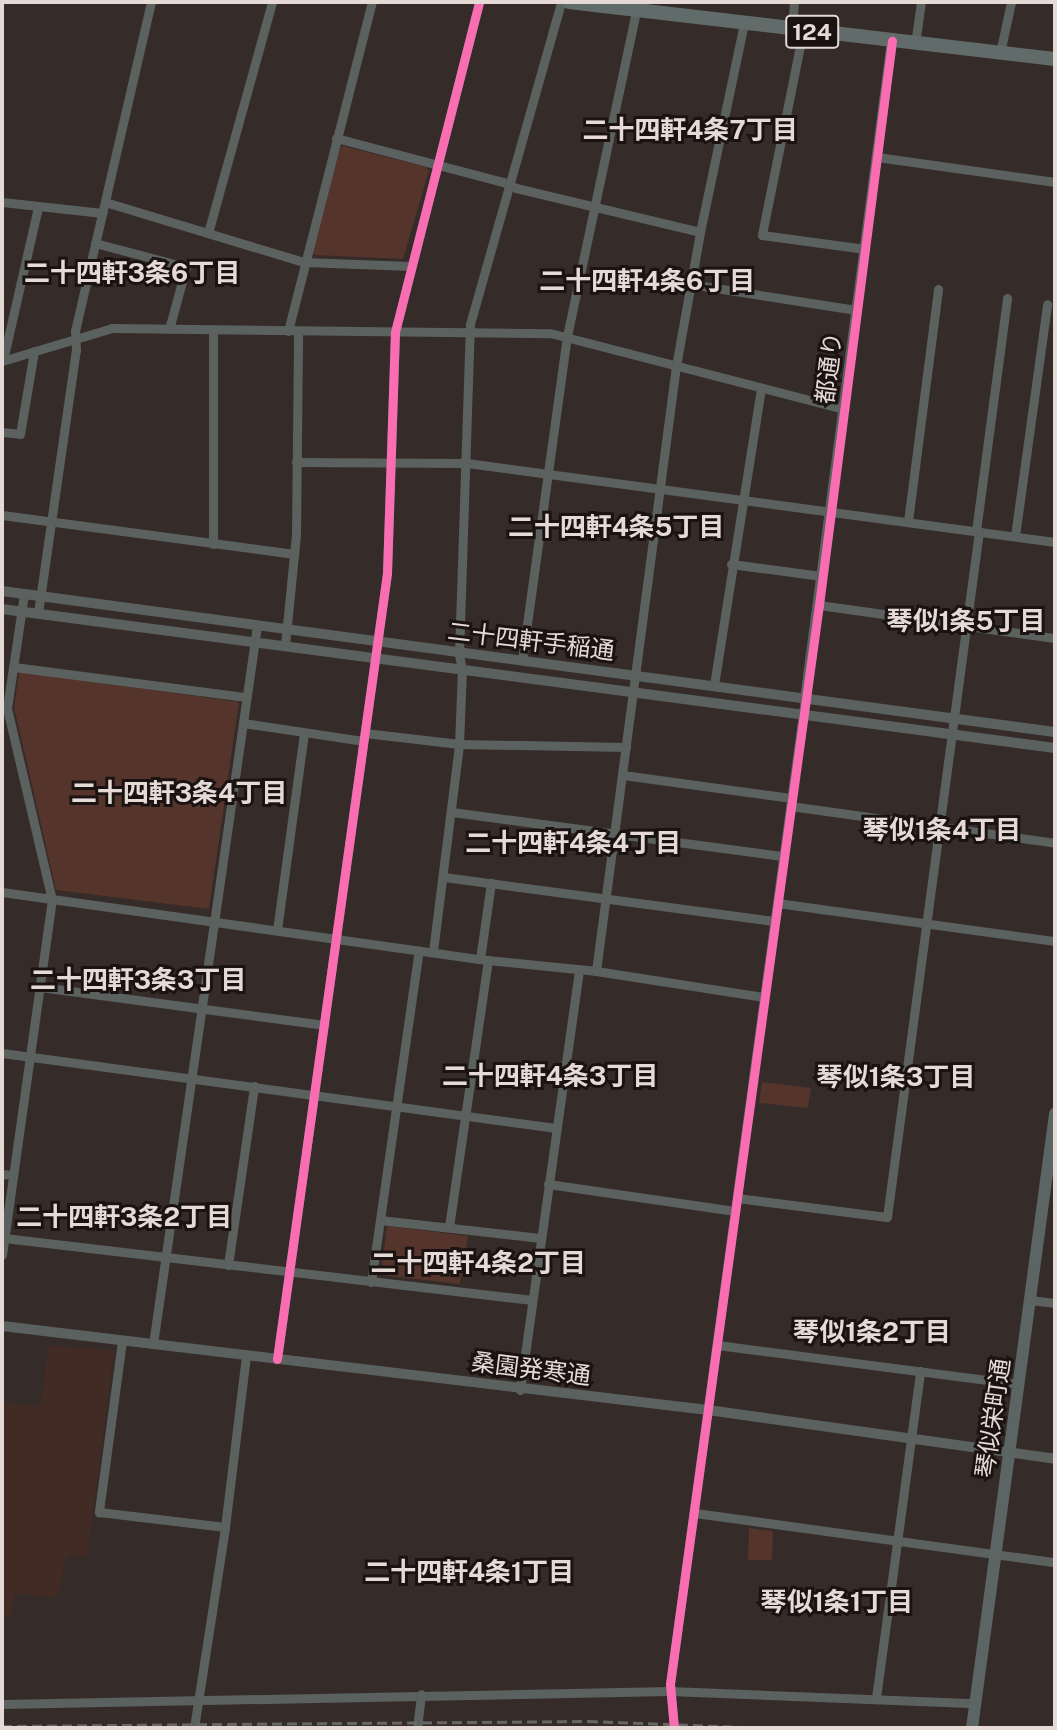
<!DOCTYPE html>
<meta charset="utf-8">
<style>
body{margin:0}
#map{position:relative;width:1057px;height:1730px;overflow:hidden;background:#352b28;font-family:"Public Sans","Noto Sans JP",sans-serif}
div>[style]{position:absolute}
.built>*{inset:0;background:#422b25}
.green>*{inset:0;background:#55342c}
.minor>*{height:9px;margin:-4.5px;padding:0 4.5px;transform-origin:4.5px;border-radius:4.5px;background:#5b615f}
.tertiary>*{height:10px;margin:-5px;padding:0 5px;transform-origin:5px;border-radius:5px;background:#5b615f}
.secondary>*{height:12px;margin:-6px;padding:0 6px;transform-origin:6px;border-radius:6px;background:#5b6563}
.primary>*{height:14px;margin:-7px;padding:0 7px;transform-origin:7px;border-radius:7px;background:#616c6a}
.rail>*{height:2.5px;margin-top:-1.25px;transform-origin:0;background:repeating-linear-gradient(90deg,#676664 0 10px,transparent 0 15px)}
.cycleway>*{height:9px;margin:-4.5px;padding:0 4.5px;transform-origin:4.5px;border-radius:4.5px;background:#f96db3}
span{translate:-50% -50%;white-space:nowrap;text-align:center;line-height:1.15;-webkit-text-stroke:6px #1b1311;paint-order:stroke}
.shield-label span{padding:2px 5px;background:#1b1311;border:2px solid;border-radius:5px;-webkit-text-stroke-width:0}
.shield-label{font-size:23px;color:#e6dad7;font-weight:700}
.street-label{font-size:24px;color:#e6dad7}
.neighbourhood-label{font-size:26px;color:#e6dad7;font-weight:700}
.frame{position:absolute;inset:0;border:4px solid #e6dad7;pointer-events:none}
</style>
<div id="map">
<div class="built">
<i style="clip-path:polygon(49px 1346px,114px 1350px,87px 1557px,67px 1556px,57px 1597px,15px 1594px,11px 1616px,2px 1615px,2px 1402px,40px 1407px)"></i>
</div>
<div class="green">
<i style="clip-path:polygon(343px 146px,426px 167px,429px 171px,403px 259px,315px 255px,312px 251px,340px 148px)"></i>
<i style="clip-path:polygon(22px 672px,239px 702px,209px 909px,56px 890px,14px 707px,19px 673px)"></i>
<i style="clip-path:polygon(762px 1082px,811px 1088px,808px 1108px,759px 1103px)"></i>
<i style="clip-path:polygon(387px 1226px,468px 1236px,460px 1284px,381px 1275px)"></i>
<i style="clip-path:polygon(749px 1528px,773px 1531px,772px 1560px,748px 1560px)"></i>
</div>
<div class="minor">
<i style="left:792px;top:30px;width:28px;rotate:-86deg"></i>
<i style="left:803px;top:31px;width:208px;rotate:101.4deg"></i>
<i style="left:762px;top:235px;width:104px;rotate:7.7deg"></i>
<i style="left:915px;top:44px;width:42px;rotate:-81.9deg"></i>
<i style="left:1000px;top:53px;width:52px;rotate:-77.8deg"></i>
<i style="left:336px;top:138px;width:173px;rotate:14.8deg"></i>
<i style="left:503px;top:182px;width:14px;rotate:25deg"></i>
<i style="left:516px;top:188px;width:189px;rotate:13.4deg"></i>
<i style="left:877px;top:157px;width:180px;rotate:8deg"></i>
<i style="left:2px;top:202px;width:101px;rotate:6.3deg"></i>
<i style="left:105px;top:202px;width:208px;rotate:16.8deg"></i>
<i style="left:304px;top:262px;width:107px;rotate:2.1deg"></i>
<i style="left:208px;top:233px;width:240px;rotate:-74.5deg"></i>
<i style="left:95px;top:243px;width:94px;rotate:14.8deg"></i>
<i style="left:186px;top:267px;width:64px;rotate:105.3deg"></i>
<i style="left:690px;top:284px;width:168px;rotate:8.9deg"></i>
<i style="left:213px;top:329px;width:215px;rotate:90deg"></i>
<i style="left:288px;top:331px;width:340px;rotate:-75.7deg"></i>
<i style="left:3px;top:360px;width:157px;rotate:-77.1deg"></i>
<i style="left:2px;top:361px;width:115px;rotate:-16.7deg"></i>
<i style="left:112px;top:328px;width:438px;rotate:0.7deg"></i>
<i style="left:550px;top:333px;width:304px;rotate:14.5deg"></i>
<i style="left:2px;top:432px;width:18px;rotate:6deg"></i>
<i style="left:20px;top:434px;width:84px;rotate:-80.4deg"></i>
<i style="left:296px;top:462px;width:171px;rotate:0.3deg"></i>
<i style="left:467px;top:463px;width:593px;rotate:7.65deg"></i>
<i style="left:2px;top:515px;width:295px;rotate:7.6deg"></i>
<i style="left:908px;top:521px;width:234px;rotate:-82.6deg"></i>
<i style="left:976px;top:531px;width:235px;rotate:-82.4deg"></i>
<i style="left:1015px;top:536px;width:234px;rotate:-82.1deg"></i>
<i style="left:731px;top:564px;width:91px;rotate:7.6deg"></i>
<i style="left:819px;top:605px;width:238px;rotate:8deg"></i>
<i style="left:38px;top:613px;width:266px;rotate:-81.8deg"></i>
<i style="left:76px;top:350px;width:19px;rotate:-93deg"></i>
<i style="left:75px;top:331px;width:338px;rotate:-77deg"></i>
<i style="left:285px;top:645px;width:111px;rotate:-84.3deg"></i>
<i style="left:296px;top:535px;width:204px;rotate:-89.4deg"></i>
<i style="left:522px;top:660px;width:327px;rotate:-82.1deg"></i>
<i style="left:567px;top:336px;width:333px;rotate:-78deg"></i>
<i style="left:14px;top:667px;width:234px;rotate:7.4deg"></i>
<i style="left:714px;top:685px;width:301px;rotate:-81deg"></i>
<i style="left:243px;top:723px;width:121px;rotate:8.5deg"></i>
<i style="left:365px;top:733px;width:95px;rotate:6.7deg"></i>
<i style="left:459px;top:744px;width:167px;rotate:1deg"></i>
<i style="left:623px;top:775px;width:170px;rotate:7.8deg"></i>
<i style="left:790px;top:806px;width:268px;rotate:7.9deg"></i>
<i style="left:452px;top:812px;width:334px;rotate:7.6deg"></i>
<i style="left:444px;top:877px;width:334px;rotate:7.6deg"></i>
<i style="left:2px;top:892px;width:491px;rotate:8deg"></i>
<i style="left:488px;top:960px;width:109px;rotate:5.8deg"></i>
<i style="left:596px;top:971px;width:170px;rotate:8.8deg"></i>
<i style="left:777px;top:903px;width:281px;rotate:7.8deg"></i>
<i style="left:277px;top:930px;width:199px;rotate:-82.2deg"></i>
<i style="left:433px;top:951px;width:209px;rotate:-82.8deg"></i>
<i style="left:459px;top:744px;width:74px;rotate:-87.7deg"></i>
<i style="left:462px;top:670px;width:16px;rotate:-101deg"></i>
<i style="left:459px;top:654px;width:330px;rotate:-88.1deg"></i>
<i style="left:470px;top:324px;width:335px;rotate:-74.2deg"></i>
<i style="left:480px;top:959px;width:77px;rotate:-81.8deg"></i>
<i style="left:596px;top:971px;width:610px;rotate:-82.47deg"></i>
<i style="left:676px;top:366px;width:136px;rotate:-79.8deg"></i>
<i style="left:700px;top:232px;width:213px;rotate:-78.1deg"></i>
<i style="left:40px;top:987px;width:287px;rotate:7.6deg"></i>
<i style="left:2px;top:1053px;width:559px;rotate:7.71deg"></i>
<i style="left:2px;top:1174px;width:11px;rotate:5deg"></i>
<i style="left:548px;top:1184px;width:189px;rotate:8.2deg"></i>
<i style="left:737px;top:1198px;width:151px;rotate:7.2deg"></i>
<i style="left:887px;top:1217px;width:692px;rotate:-82.36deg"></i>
<i style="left:380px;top:1220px;width:161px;rotate:6.4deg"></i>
<i style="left:449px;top:1227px;width:270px;rotate:-81.7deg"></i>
<i style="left:4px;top:1238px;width:532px;rotate:6.7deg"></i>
<i style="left:2px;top:1255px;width:359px;rotate:-82deg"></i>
<i style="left:52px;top:900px;width:197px;rotate:-103.2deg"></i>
<i style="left:7px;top:708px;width:115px;rotate:-81.5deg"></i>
<i style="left:228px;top:1265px;width:181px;rotate:-81.7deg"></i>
<i style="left:371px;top:1282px;width:335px;rotate:-81.8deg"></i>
<i style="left:1030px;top:1300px;width:25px;rotate:7deg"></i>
<i style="left:122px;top:1341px;width:173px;rotate:97.7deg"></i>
<i style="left:99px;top:1512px;width:127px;rotate:6.8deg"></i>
<i style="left:153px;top:1344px;width:725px;rotate:-81.76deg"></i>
<i style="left:717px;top:1345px;width:304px;rotate:7.4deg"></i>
<i style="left:277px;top:1359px;width:794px;rotate:-82.03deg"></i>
<i style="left:387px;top:573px;width:241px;rotate:-88.1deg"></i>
<i style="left:395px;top:332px;width:341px;rotate:-75.7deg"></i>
<i style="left:520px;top:1390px;width:425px;rotate:-82deg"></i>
<i style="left:695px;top:1513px;width:363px;rotate:7.8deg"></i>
<i style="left:876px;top:1698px;width:330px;rotate:-82.3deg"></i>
<i style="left:2px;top:1704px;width:668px;rotate:-1.11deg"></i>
<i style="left:670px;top:1691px;width:305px;rotate:2.3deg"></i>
<i style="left:194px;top:1728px;width:203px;rotate:-81.2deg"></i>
<i style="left:225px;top:1527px;width:173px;rotate:-83deg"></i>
<i style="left:417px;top:1728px;width:34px;rotate:-83deg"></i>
<i style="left:674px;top:1728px;width:44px;rotate:-95.2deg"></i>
<i style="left:670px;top:1684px;width:994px;rotate:-82.2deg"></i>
</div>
<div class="tertiary">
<i style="left:2px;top:591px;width:1062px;rotate:7.63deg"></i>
<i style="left:2px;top:609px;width:1062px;rotate:7.52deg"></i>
<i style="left:805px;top:699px;width:664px;rotate:-82.47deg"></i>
<i style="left:2px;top:1326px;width:711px;rotate:6.79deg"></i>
<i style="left:708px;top:1410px;width:350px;rotate:8deg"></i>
</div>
<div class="secondary">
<i style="left:972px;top:1728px;width:620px;rotate:-82.3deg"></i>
</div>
<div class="primary">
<i style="left:569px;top:2px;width:489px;rotate:6.7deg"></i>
</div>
<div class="rail">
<i style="left:2px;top:1726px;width:586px;rotate:-0.49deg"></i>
<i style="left:588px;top:1721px;width:184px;rotate:2.2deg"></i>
</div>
<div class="cycleway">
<i style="left:277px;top:1359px;width:794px;rotate:-82.03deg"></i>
<i style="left:387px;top:573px;width:241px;rotate:-88.1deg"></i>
<i style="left:395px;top:332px;width:341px;rotate:-75.7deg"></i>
<i style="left:674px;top:1728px;width:44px;rotate:-95.2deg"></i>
<i style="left:670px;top:1684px;width:1089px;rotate:-82.14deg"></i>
<i style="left:819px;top:605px;width:569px;rotate:-82.63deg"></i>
</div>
<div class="shield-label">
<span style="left:812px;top:32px">124</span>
</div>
<div class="street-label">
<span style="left:829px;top:368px;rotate:-83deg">都通り</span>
<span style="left:531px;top:641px;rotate:7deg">二十四軒手稲通</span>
<span style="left:531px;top:1369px;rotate:7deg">桑園発寒通</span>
<span style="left:993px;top:1418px;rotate:-82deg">琴似栄町通</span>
</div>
<div class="neighbourhood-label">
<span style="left:690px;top:130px">二十四軒4条7丁目</span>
<span style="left:132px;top:273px">二十四軒3条6丁目</span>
<span style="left:647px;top:281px">二十四軒4条6丁目</span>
<span style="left:616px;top:527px">二十四軒4条5丁目</span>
<span style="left:966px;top:621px">琴似1条5丁目</span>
<span style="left:179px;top:793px">二十四軒3条4丁目</span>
<span style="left:942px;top:830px">琴似1条4丁目</span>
<span style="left:573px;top:843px">二十四軒4条4丁目</span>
<span style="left:138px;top:980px">二十四軒3条3丁目</span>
<span style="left:550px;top:1076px">二十四軒4条3丁目</span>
<span style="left:896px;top:1077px">琴似1条3丁目</span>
<span style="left:124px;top:1217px">二十四軒3条2丁目</span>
<span style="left:478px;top:1263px">二十四軒4条2丁目</span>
<span style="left:872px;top:1332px">琴似1条2丁目</span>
<span style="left:469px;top:1572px">二十四軒4条1丁目</span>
<span style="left:837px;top:1602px">琴似1条1丁目</span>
</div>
<div class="frame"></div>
</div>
